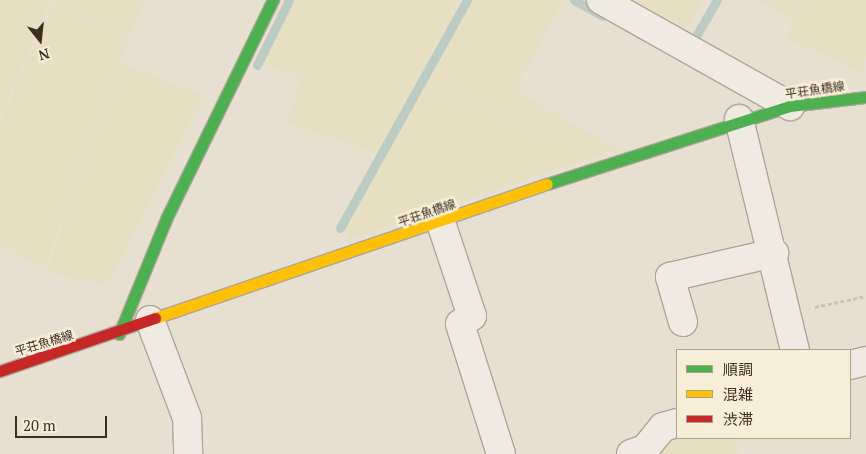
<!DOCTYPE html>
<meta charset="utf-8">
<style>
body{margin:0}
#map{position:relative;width:866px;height:454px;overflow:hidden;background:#e7e0d1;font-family:"PT Serif","Noto Sans JP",serif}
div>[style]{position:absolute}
.farmland>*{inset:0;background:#e6dfc2}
.stream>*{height:9px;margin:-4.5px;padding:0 4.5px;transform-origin:4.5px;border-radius:4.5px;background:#bcccc2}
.path>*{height:3px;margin-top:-1.5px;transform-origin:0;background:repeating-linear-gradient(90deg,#c8c2b9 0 4px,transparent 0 6.5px)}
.roads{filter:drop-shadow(1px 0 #ada599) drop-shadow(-1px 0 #ada599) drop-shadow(0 1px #ada599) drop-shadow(0 -1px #ada599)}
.street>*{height:28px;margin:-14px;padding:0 14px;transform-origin:14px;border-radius:14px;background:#efebe3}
.fast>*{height:11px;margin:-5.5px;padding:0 5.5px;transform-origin:5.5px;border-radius:5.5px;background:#4caf50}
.slow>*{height:11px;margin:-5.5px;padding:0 5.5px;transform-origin:5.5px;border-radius:5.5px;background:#ffc107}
.jam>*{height:11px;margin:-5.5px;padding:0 5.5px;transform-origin:5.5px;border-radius:5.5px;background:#c62828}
span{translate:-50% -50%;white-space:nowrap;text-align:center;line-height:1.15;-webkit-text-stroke:5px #f7eed8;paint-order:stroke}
.street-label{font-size:12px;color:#3d2e20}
.legend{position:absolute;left:676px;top:349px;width:175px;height:90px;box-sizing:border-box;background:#f7eed8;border:1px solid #ada18e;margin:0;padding:6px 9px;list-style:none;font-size:15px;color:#3d2e20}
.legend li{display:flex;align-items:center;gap:10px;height:25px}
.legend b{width:25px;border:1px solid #ada18e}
.north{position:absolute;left:15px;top:15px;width:50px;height:50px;-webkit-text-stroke:4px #f7eed8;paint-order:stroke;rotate:164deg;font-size:14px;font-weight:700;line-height:20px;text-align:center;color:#3d2e20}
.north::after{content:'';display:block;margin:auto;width:18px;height:22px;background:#3d2e20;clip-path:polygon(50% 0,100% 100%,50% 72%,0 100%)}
.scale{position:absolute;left:15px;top:416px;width:92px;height:22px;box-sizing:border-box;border:2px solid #3d2e20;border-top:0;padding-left:6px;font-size:15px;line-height:18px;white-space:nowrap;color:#3d2e20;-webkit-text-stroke:4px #f7eed8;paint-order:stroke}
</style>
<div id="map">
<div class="farmland">
<i style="clip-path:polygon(0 0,51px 0,0 116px)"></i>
<i style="clip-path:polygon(57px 0,146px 0,129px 34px,54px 5px)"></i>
<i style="clip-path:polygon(295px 0,461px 0,378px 153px,287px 123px,302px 77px,264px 63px)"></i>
<i style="clip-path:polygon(468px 0,563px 0,515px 91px,616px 149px,349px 239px,345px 229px,424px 86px,582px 145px,423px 83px)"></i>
<i style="clip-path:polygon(632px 0,703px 0,688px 29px)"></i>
<i style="clip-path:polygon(758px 0,800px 0,791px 18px)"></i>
<i style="clip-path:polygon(803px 0,866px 0,866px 57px,860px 71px,785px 38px)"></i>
<i style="clip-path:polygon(52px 6px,129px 37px,44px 269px,0 243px,0 123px)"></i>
<i style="clip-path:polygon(120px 63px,204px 96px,108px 285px,46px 272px)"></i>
<i style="clip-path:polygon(677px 435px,734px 438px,739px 454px,658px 454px)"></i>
</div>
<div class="stream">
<i style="left:574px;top:0;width:33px;rotate:29deg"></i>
<i style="left:693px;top:41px;width:48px;rotate:-59.7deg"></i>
<i style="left:257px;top:65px;width:72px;rotate:-63.8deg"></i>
<i style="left:340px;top:228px;width:261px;rotate:-60.9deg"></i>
</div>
<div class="path">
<i style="left:815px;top:307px;width:52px;rotate:-12.2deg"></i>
</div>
<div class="roads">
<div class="street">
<i style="left:601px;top:0;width:217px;rotate:29.3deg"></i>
<i style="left:739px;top:119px;width:238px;rotate:76.4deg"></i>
<i style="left:441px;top:223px;width:98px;rotate:71.6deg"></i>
<i style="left:472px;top:316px;width:14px;rotate:146deg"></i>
<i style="left:460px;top:324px;width:136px;rotate:72.5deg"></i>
<i style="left:150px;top:320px;width:105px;rotate:69.3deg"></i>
<i style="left:187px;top:418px;width:36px;rotate:88deg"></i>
<i style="left:683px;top:322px;width:47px;rotate:-106.1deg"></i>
<i style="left:670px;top:277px;width:107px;rotate:-13deg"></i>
<i style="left:850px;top:365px;width:16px;rotate:-14deg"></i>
<i style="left:631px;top:454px;width:15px;rotate:-20deg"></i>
<i style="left:645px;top:449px;width:28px;rotate:-51deg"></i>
<i style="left:663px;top:427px;width:15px;rotate:-16deg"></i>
</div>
<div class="fast">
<i style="left:547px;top:184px;width:255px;rotate:-17.8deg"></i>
<i style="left:790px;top:106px;width:77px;rotate:-6.8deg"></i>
<i style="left:119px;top:334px;width:126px;rotate:-67.7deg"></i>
<i style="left:167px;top:217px;width:242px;rotate:-64deg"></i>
</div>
<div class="slow">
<i style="left:155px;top:318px;width:414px;rotate:-18.9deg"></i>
</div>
<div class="jam">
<i style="left:0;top:371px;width:164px;rotate:-18.9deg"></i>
</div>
</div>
<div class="street-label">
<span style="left:815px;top:90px;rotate:-8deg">平荘魚橋線</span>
<span style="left:427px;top:213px;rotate:-19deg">平荘魚橋線</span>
<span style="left:44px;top:343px;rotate:-17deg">平荘魚橋線</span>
</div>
<ul class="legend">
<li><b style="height:6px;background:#4caf50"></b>順調</li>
<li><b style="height:6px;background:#ffc107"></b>混雑</li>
<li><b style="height:6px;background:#c62828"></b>渋滞</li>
</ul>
<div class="north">N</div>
<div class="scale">20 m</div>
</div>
